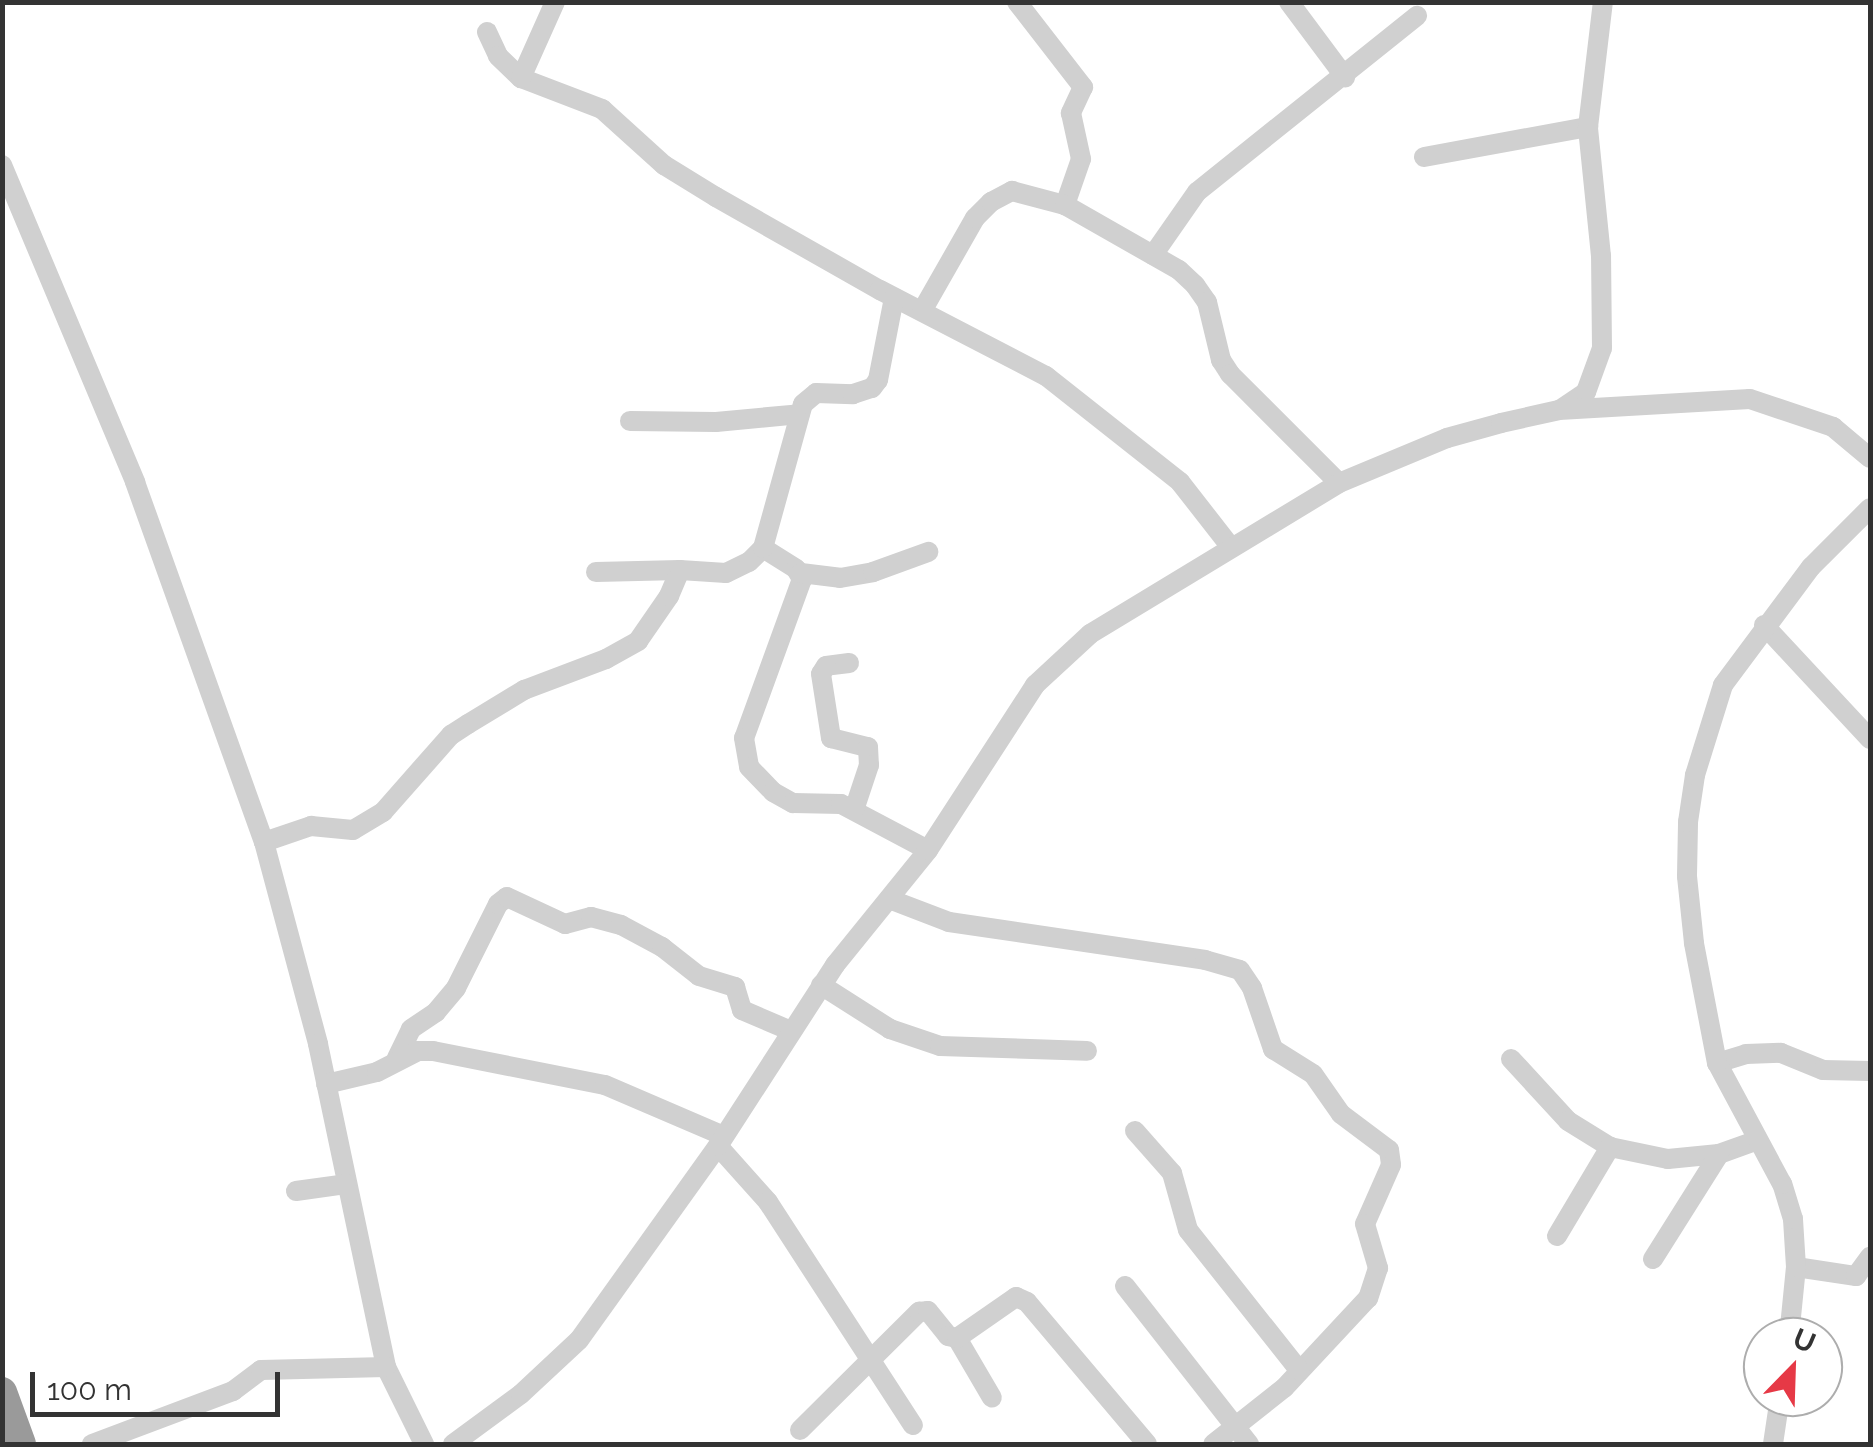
<!DOCTYPE html>
<style>
body{margin:0}
#map{position:relative;width:1873px;height:1447px;overflow:hidden;background:#fff;font-family:Raleway,sans-serif}
div>[style]{position:absolute}
.minor>*{height:20px;margin:-10px;padding:0 10px;transform-origin:10px;border-radius:10px;background:#d0d0d0}
.highway>*{height:30px;margin:-15px;padding:0 15px;transform-origin:15px;border-radius:15px;background:#9a9a9a}
span{translate:-50% -50%;white-space:nowrap;text-align:center;line-height:1.15;-webkit-text-stroke:10px #fff;paint-order:stroke}
.frame{position:absolute;inset:0;border:5px solid #333;pointer-events:none}
.north{position:absolute;left:1743px;top:1317px;width:100px;height:100px;box-sizing:border-box;background:#fff;border:2px solid #adadad;border-radius:50%;rotate:23deg;font-size:28px;font-weight:700;line-height:40px;text-align:center;color:#333}
.north::after{content:'';display:block;margin:auto;width:35px;height:45px;background:#e63946;clip-path:polygon(50% 0,100% 100%,50% 72%,0 100%)}
.scale{position:absolute;left:30px;top:1372px;width:250px;height:45px;box-sizing:border-box;border:5px solid #333;border-top:0;padding-left:12px;font-size:30px;line-height:35px;white-space:nowrap;color:#333;-webkit-text-stroke:8px #fff;paint-order:stroke}
</style>
<div id="map">
<div class="minor">
<i style="left:1017px;top:2px;width:108px;rotate:52.2deg"></i>
<i style="left:1083px;top:87px;width:29px;rotate:115deg"></i>
<i style="left:1071px;top:113px;width:47px;rotate:77.7deg"></i>
<i style="left:1081px;top:159px;width:49px;rotate:109.2deg"></i>
<i style="left:1289px;top:2px;width:94px;rotate:53.3deg"></i>
<i style="left:487px;top:32px;width:26px;rotate:65deg"></i>
<i style="left:498px;top:56px;width:32px;rotate:44deg"></i>
<i style="left:521px;top:78px;width:87px;rotate:20.9deg"></i>
<i style="left:602px;top:109px;width:84px;rotate:42.1deg"></i>
<i style="left:664px;top:165px;width:61px;rotate:31.6deg"></i>
<i style="left:716px;top:197px;width:189px;rotate:29.6deg"></i>
<i style="left:880px;top:290px;width:187px;rotate:27.4deg"></i>
<i style="left:1046px;top:376px;width:171px;rotate:38.3deg"></i>
<i style="left:1180px;top:482px;width:81px;rotate:52deg"></i>
<i style="left:521px;top:78px;width:83px;rotate:-65.9deg"></i>
<i style="left:1424px;top:157px;width:167px;rotate:-10.4deg"></i>
<i style="left:2px;top:165px;width:344px;rotate:67.2deg"></i>
<i style="left:135px;top:482px;width:382px;rotate:70.3deg"></i>
<i style="left:264px;top:842px;width:209px;rotate:75deg"></i>
<i style="left:318px;top:1044px;width:330px;rotate:78.1deg"></i>
<i style="left:386px;top:1367px;width:86px;rotate:63.7deg"></i>
<i style="left:1153px;top:255px;width:77px;rotate:-55.1deg"></i>
<i style="left:1197px;top:192px;width:282px;rotate:-38.7deg"></i>
<i style="left:922px;top:311px;width:107px;rotate:-60.3deg"></i>
<i style="left:975px;top:218px;width:23px;rotate:-45deg"></i>
<i style="left:991px;top:202px;width:24px;rotate:-28deg"></i>
<i style="left:1012px;top:191px;width:55px;rotate:14.8deg"></i>
<i style="left:1065px;top:205px;width:131px;rotate:29.7deg"></i>
<i style="left:1179px;top:270px;width:22px;rotate:43deg"></i>
<i style="left:1195px;top:285px;width:21px;rotate:55deg"></i>
<i style="left:1207px;top:302px;width:60px;rotate:76.4deg"></i>
<i style="left:1221px;top:360px;width:17px;rotate:57deg"></i>
<i style="left:1230px;top:374px;width:154px;rotate:45deg"></i>
<i style="left:1561px;top:409px;width:30px;rotate:-34deg"></i>
<i style="left:1586px;top:392px;width:47px;rotate:-70deg"></i>
<i style="left:1602px;top:348px;width:92px;rotate:-90.6deg"></i>
<i style="left:1601px;top:256px;width:130px;rotate:-95.8deg"></i>
<i style="left:1588px;top:127px;width:126px;rotate:-83.2deg"></i>
<i style="left:630px;top:421px;width:86px;rotate:0.7deg"></i>
<i style="left:716px;top:422px;width:84px;rotate:-5.4deg"></i>
<i style="left:763px;top:548px;width:39px;rotate:32deg"></i>
<i style="left:796px;top:569px;width:12px;rotate:59deg"></i>
<i style="left:802px;top:579px;width:169px;rotate:110deg"></i>
<i style="left:744px;top:738px;width:29px;rotate:80deg"></i>
<i style="left:749px;top:767px;width:35px;rotate:46deg"></i>
<i style="left:773px;top:792px;width:23px;rotate:29deg"></i>
<i style="left:793px;top:803px;width:48px;rotate:1.2deg"></i>
<i style="left:841px;top:804px;width:98px;rotate:27.9deg"></i>
<i style="left:596px;top:572px;width:84px;rotate:-1.4deg"></i>
<i style="left:801px;top:573px;width:39px;rotate:7deg"></i>
<i style="left:840px;top:578px;width:34px;rotate:-10deg"></i>
<i style="left:873px;top:572px;width:59px;rotate:-20deg"></i>
<i style="left:1764px;top:625px;width:156px;rotate:47.1deg"></i>
<i style="left:849px;top:663px;width:23px;rotate:173deg"></i>
<i style="left:826px;top:666px;width:9px;rotate:122deg"></i>
<i style="left:821px;top:674px;width:65px;rotate:81.1deg"></i>
<i style="left:831px;top:738px;width:38px;rotate:14deg"></i>
<i style="left:868px;top:747px;width:18px;rotate:87deg"></i>
<i style="left:869px;top:765px;width:47px;rotate:108.4deg"></i>
<i style="left:264px;top:842px;width:50px;rotate:-18.8deg"></i>
<i style="left:311px;top:826px;width:42px;rotate:5.4deg"></i>
<i style="left:353px;top:830px;width:35px;rotate:-31deg"></i>
<i style="left:383px;top:812px;width:103px;rotate:-48.6deg"></i>
<i style="left:451px;top:735px;width:20px;rotate:-33deg"></i>
<i style="left:468px;top:724px;width:66px;rotate:-31.3deg"></i>
<i style="left:524px;top:690px;width:88px;rotate:-20.7deg"></i>
<i style="left:606px;top:659px;width:37px;rotate:-29deg"></i>
<i style="left:638px;top:641px;width:55px;rotate:-55.4deg"></i>
<i style="left:669px;top:596px;width:28px;rotate:-67deg"></i>
<i style="left:680px;top:570px;width:46px;rotate:3.7deg"></i>
<i style="left:726px;top:573px;width:25px;rotate:-26deg"></i>
<i style="left:749px;top:562px;width:20px;rotate:-45deg"></i>
<i style="left:763px;top:548px;width:149px;rotate:-74.5deg"></i>
<i style="left:803px;top:404px;width:17px;rotate:-40deg"></i>
<i style="left:816px;top:393px;width:37px;rotate:2deg"></i>
<i style="left:853px;top:394px;width:20px;rotate:-18deg"></i>
<i style="left:872px;top:388px;width:10px;rotate:-53deg"></i>
<i style="left:878px;top:380px;width:84px;rotate:-79deg"></i>
<i style="left:889px;top:899px;width:64px;rotate:21deg"></i>
<i style="left:949px;top:922px;width:259px;rotate:8.4deg"></i>
<i style="left:1205px;top:960px;width:36px;rotate:16deg"></i>
<i style="left:1240px;top:970px;width:22px;rotate:56deg"></i>
<i style="left:1252px;top:988px;width:65px;rotate:71deg"></i>
<i style="left:1273px;top:1049px;width:47px;rotate:32deg"></i>
<i style="left:1313px;top:1074px;width:49px;rotate:55deg"></i>
<i style="left:1341px;top:1114px;width:60px;rotate:36.9deg"></i>
<i style="left:1389px;top:1150px;width:15px;rotate:82deg"></i>
<i style="left:1391px;top:1165px;width:64px;rotate:113.8deg"></i>
<i style="left:1365px;top:1224px;width:46px;rotate:73.5deg"></i>
<i style="left:1378px;top:1268px;width:32px;rotate:108deg"></i>
<i style="left:1368px;top:1298px;width:123px;rotate:133deg"></i>
<i style="left:1284px;top:1388px;width:90px;rotate:141.7deg"></i>
<i style="left:821px;top:985px;width:82px;rotate:32.5deg"></i>
<i style="left:890px;top:1029px;width:53px;rotate:18.8deg"></i>
<i style="left:940px;top:1046px;width:147px;rotate:1.9deg"></i>
<i style="left:397px;top:1058px;width:32px;rotate:-64deg"></i>
<i style="left:411px;top:1029px;width:30px;rotate:-34deg"></i>
<i style="left:436px;top:1012px;width:31px;rotate:-50deg"></i>
<i style="left:456px;top:988px;width:94px;rotate:-63.4deg"></i>
<i style="left:498px;top:904px;width:11px;rotate:-38deg"></i>
<i style="left:507px;top:897px;width:64px;rotate:25deg"></i>
<i style="left:565px;top:924px;width:27px;rotate:-15deg"></i>
<i style="left:591px;top:917px;width:31px;rotate:15deg"></i>
<i style="left:621px;top:925px;width:47px;rotate:28.2deg"></i>
<i style="left:662px;top:947px;width:47px;rotate:38.1deg"></i>
<i style="left:699px;top:976px;width:38px;rotate:17deg"></i>
<i style="left:735px;top:987px;width:24px;rotate:73deg"></i>
<i style="left:742px;top:1010px;width:53px;rotate:23.2deg"></i>
<i style="left:1511px;top:1059px;width:84px;rotate:47.4deg"></i>
<i style="left:1568px;top:1121px;width:49px;rotate:31.8deg"></i>
<i style="left:1610px;top:1147px;width:59px;rotate:11.7deg"></i>
<i style="left:1668px;top:1159px;width:51px;rotate:-5.6deg"></i>
<i style="left:1719px;top:1154px;width:41px;rotate:-19.7deg"></i>
<i style="left:1717px;top:1063px;width:30px;rotate:-17deg"></i>
<i style="left:1746px;top:1054px;width:35px;rotate:-2deg"></i>
<i style="left:1781px;top:1053px;width:45px;rotate:22deg"></i>
<i style="left:1823px;top:1070px;width:47px;rotate:1.2deg"></i>
<i style="left:326px;top:1084px;width:52px;rotate:-13.2deg"></i>
<i style="left:377px;top:1072px;width:46px;rotate:-27.1deg"></i>
<i style="left:418px;top:1051px;width:15px"></i>
<i style="left:433px;top:1051px;width:175px;rotate:11.2deg"></i>
<i style="left:605px;top:1085px;width:129px;rotate:23.2deg"></i>
<i style="left:1135px;top:1131px;width:56px;rotate:48.6deg"></i>
<i style="left:1172px;top:1173px;width:59px;rotate:74.3deg"></i>
<i style="left:1188px;top:1230px;width:179px;rotate:51.6deg"></i>
<i style="left:718px;top:1146px;width:75px;rotate:48.2deg"></i>
<i style="left:768px;top:1202px;width:266px;rotate:57deg"></i>
<i style="left:296px;top:1191px;width:50px;rotate:-8deg"></i>
<i style="left:1557px;top:1236px;width:104px;rotate:-59.2deg"></i>
<i style="left:1653px;top:1259px;width:124px;rotate:-57.8deg"></i>
<i style="left:1796px;top:1267px;width:61px;rotate:8.5deg"></i>
<i style="left:1856px;top:1276px;width:24px;rotate:-54deg"></i>
<i style="left:1125px;top:1286px;width:201px;rotate:51.9deg"></i>
<i style="left:1789px;top:1337px;width:70px;rotate:-84.3deg"></i>
<i style="left:1796px;top:1267px;width:48px;rotate:-93.6deg"></i>
<i style="left:1793px;top:1219px;width:37px;rotate:-107deg"></i>
<i style="left:1782px;top:1184px;width:137px;rotate:-118.2deg"></i>
<i style="left:1717px;top:1063px;width:122px;rotate:-100.9deg"></i>
<i style="left:1694px;top:943px;width:67px;rotate:-96deg"></i>
<i style="left:1687px;top:876px;width:54px;rotate:-88.9deg"></i>
<i style="left:1688px;top:822px;width:48px;rotate:-81.5deg"></i>
<i style="left:1695px;top:775px;width:94px;rotate:-72.7deg"></i>
<i style="left:1723px;top:685px;width:147px;rotate:-53.3deg"></i>
<i style="left:1811px;top:567px;width:83px;rotate:-45deg"></i>
<i style="left:957px;top:1338px;width:69px;rotate:59.7deg"></i>
<i style="left:800px;top:1430px;width:168px;rotate:-44.8deg"></i>
<i style="left:919px;top:1312px;width:9px;rotate:-6deg"></i>
<i style="left:928px;top:1311px;width:32px;rotate:51deg"></i>
<i style="left:948px;top:1336px;width:9px;rotate:13deg"></i>
<i style="left:957px;top:1338px;width:72px;rotate:-34.8deg"></i>
<i style="left:1016px;top:1297px;width:12px;rotate:24deg"></i>
<i style="left:1027px;top:1302px;width:186px;rotate:49.8deg"></i>
<i style="left:92px;top:1444px;width:151px;rotate:-20.6deg"></i>
<i style="left:233px;top:1391px;width:35px;rotate:-37deg"></i>
<i style="left:261px;top:1370px;width:125px;rotate:-1.4deg"></i>
<i style="left:453px;top:1444px;width:84px;rotate:-36.3deg"></i>
<i style="left:521px;top:1394px;width:79px;rotate:-43deg"></i>
<i style="left:579px;top:1340px;width:239px;rotate:-54.4deg"></i>
<i style="left:718px;top:1146px;width:216px;rotate:-57.1deg"></i>
<i style="left:835px;top:965px;width:148px;rotate:-51deg"></i>
<i style="left:928px;top:850px;width:197px;rotate:-57deg"></i>
<i style="left:1035px;top:685px;width:75px;rotate:-42.8deg"></i>
<i style="left:1090px;top:634px;width:291px;rotate:-31.2deg"></i>
<i style="left:1339px;top:483px;width:117px;rotate:-22.6deg"></i>
<i style="left:1447px;top:438px;width:56px;rotate:-15.5deg"></i>
<i style="left:1501px;top:423px;width:59px;rotate:-12.6deg"></i>
<i style="left:1559px;top:410px;width:191px;rotate:-3.3deg"></i>
<i style="left:1750px;top:399px;width:88px;rotate:18.6deg"></i>
<i style="left:1833px;top:427px;width:48px;rotate:40deg"></i>
<i style="left:1773px;top:1444px;width:48px;rotate:-81.5deg"></i>
</div>
<div class="highway">
<i style="left:2px;top:1392px;width:55px;rotate:69.9deg"></i>
</div>
<div class="frame"></div>
<div class="north">U</div>
<div class="scale">100 m</div>
</div>
